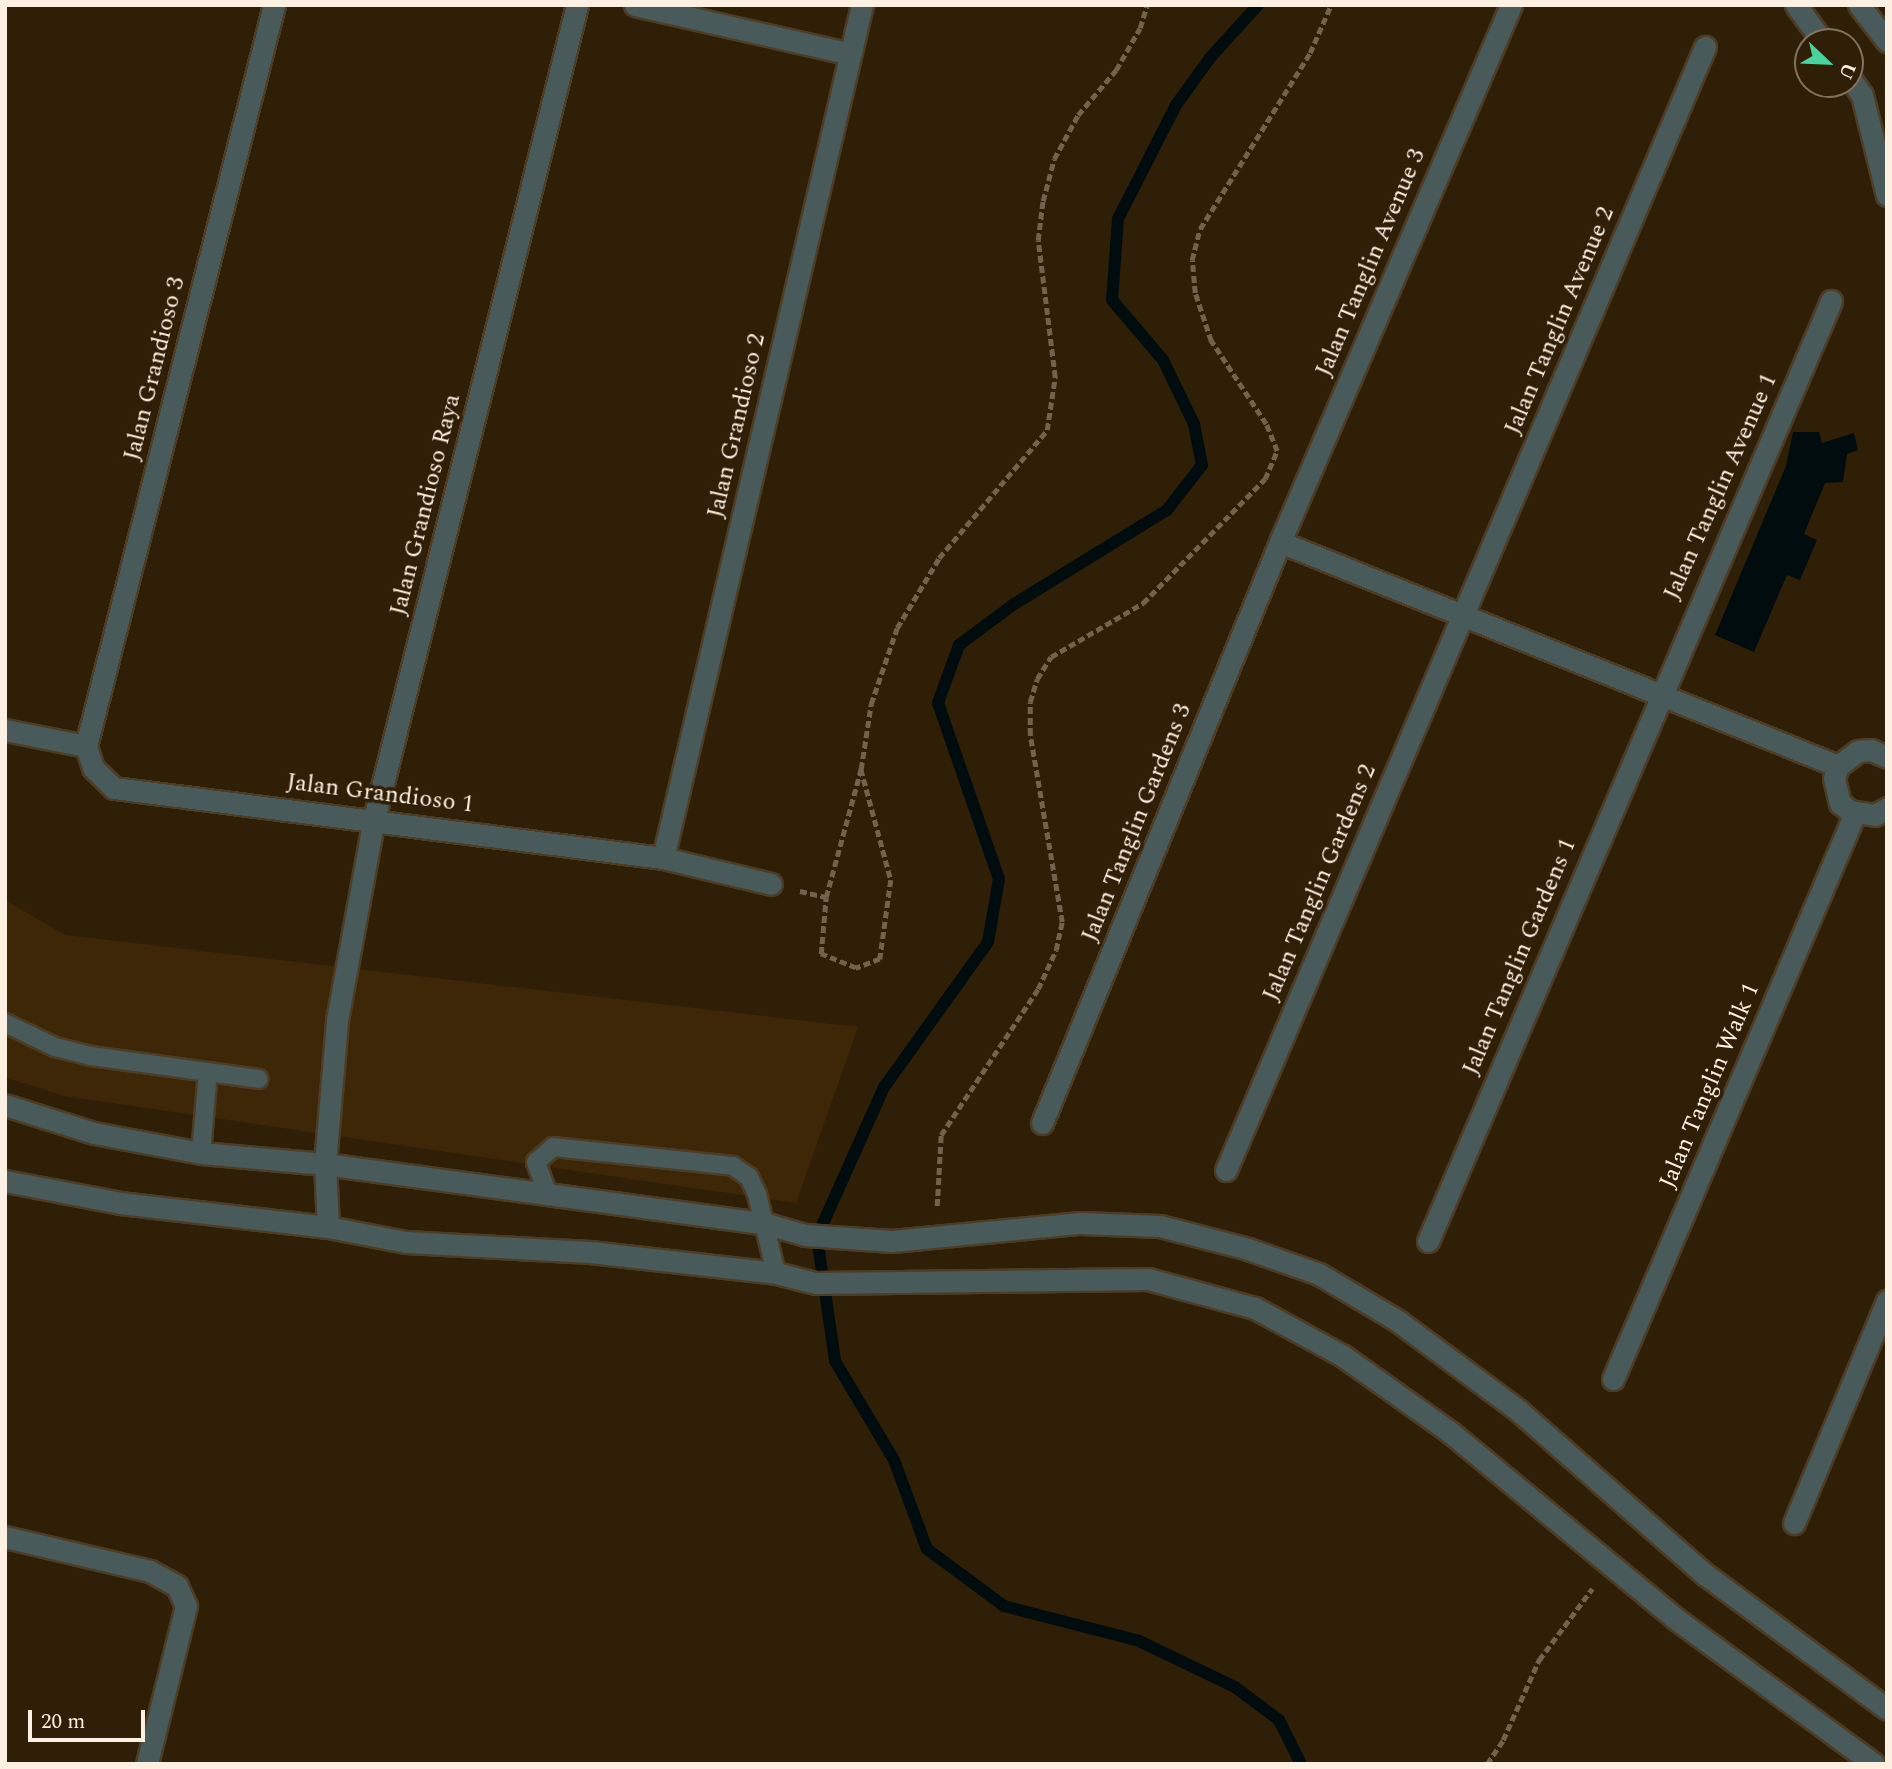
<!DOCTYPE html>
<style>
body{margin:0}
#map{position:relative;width:1892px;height:1769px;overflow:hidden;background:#301f07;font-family:Spectral,serif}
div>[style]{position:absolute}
.built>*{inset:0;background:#3d2707}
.water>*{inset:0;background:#000c0e}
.stream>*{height:12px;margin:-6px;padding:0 6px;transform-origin:6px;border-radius:6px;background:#000c0e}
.path>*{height:4.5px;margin-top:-2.25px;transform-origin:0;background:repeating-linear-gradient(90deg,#72634e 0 7px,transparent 0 10.5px)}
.roads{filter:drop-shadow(2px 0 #4d3c26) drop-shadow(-2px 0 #4d3c26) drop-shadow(0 2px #4d3c26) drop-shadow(0 -2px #4d3c26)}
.lane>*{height:18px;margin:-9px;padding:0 9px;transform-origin:9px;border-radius:9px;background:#495a5a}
.street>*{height:21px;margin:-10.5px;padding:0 10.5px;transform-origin:10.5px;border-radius:10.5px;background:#495a5a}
span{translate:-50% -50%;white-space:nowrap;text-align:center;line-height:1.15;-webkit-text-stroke:7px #301f07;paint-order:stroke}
.street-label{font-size:24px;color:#fcf0e2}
.frame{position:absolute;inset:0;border:7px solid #fcf0e2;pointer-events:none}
.north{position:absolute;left:1794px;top:28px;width:70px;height:70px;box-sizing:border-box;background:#301f07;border:2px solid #82735f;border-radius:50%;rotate:113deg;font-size:19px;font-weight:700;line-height:28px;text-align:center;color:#fcf0e2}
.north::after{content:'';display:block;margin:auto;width:24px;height:32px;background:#48d49d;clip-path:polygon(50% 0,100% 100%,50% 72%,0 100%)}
.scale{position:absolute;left:28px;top:1710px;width:117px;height:32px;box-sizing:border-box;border:4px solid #fcf0e2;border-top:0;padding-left:9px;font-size:21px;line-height:24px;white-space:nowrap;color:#fcf0e2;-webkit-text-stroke:5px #301f07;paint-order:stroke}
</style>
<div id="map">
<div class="built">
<i style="clip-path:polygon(5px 900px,65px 935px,858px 1027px,796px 1203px,64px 1096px,5px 1077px)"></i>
</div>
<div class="water">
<i style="clip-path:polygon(1793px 432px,1819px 432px,1822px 443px,1854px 433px,1858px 450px,1847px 454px,1843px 482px,1825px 483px,1804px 534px,1817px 540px,1800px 580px,1787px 575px,1754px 652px,1715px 635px,1786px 466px)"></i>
</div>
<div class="stream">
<i style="left:1258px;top:5px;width:72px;rotate:132.2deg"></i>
<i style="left:1210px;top:58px;width:58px;rotate:125.9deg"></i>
<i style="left:1176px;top:105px;width:128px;rotate:117deg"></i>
<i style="left:1118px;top:219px;width:81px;rotate:94.2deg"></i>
<i style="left:1112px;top:300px;width:79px;rotate:49.6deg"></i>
<i style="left:1163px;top:360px;width:71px;rotate:64.2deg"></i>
<i style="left:1194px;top:424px;width:42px;rotate:79deg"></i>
<i style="left:1202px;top:465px;width:57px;rotate:127.9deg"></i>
<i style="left:1167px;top:510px;width:180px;rotate:148.4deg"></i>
<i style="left:1014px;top:604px;width:69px;rotate:143.3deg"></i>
<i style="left:959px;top:645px;width:62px;rotate:109.9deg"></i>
<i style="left:938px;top:703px;width:186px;rotate:70.9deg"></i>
<i style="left:999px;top:879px;width:64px;rotate:99.9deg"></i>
<i style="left:988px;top:942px;width:178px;rotate:125.6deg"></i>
<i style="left:884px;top:1087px;width:164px;rotate:114.1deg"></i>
<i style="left:817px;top:1237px;width:125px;rotate:81.7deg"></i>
<i style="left:835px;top:1361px;width:115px;rotate:59.2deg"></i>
<i style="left:894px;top:1460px;width:95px;rotate:69.7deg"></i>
<i style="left:927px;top:1549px;width:96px;rotate:36.5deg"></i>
<i style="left:1004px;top:1606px;width:139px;rotate:14.5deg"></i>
<i style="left:1139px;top:1641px;width:106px;rotate:25.6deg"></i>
<i style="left:1235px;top:1687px;width:55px;rotate:36.9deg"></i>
<i style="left:1279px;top:1720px;width:49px;rotate:63.4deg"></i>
</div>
<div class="path">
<i style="left:861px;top:769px;width:115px;rotate:74.9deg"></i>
<i style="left:891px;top:880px;width:80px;rotate:97.9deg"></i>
<i style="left:880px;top:959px;width:26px;rotate:159deg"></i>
<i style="left:856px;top:968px;width:38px;rotate:-158deg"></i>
<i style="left:821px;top:954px;width:57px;rotate:-85deg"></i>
<i style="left:826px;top:897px;width:133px;rotate:-74.7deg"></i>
<i style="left:861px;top:769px;width:66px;rotate:-81.3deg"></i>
<i style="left:871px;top:704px;width:80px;rotate:-71.1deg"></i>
<i style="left:897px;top:628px;width:82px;rotate:-59deg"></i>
<i style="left:939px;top:558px;width:167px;rotate:-49.8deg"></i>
<i style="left:1047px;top:430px;width:54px;rotate:-81.4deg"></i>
<i style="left:1055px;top:377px;width:138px;rotate:-97.1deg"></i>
<i style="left:1038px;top:240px;width:39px;rotate:-83deg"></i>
<i style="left:1043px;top:201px;width:43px;rotate:-75.3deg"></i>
<i style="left:1054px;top:159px;width:50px;rotate:-61.4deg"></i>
<i style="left:1078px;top:115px;width:59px;rotate:-49.8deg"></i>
<i style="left:1116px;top:70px;width:48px;rotate:-60.3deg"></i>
<i style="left:1140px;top:28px;width:24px;rotate:-73deg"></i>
<i style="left:800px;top:891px;width:27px;rotate:13deg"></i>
<i style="left:937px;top:1206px;width:71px;rotate:-86.8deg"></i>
<i style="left:941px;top:1135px;width:175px;rotate:-56.4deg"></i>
<i style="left:1038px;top:989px;width:43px;rotate:-65.2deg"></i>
<i style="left:1056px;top:950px;width:29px;rotate:-78deg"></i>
<i style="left:1062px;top:922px;width:190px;rotate:-99.7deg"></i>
<i style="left:1030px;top:735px;width:33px;rotate:-90deg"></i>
<i style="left:1030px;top:702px;width:24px;rotate:-73deg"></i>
<i style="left:1037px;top:679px;width:26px;rotate:-58deg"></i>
<i style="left:1051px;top:657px;width:107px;rotate:-30.4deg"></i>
<i style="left:1143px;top:603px;width:174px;rotate:-45.5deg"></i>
<i style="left:1265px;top:479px;width:30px;rotate:-67deg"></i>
<i style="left:1277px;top:451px;width:29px;rotate:-112deg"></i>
<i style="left:1266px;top:424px;width:100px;rotate:-123.5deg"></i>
<i style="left:1211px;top:341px;width:51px;rotate:-108.4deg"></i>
<i style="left:1195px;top:293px;width:33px;rotate:-95deg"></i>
<i style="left:1192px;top:260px;width:32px;rotate:-76deg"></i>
<i style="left:1200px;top:229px;width:208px;rotate:-58deg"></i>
<i style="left:1310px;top:53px;width:52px;rotate:-66.4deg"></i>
<i style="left:1487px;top:1764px;width:29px;rotate:-56deg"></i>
<i style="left:1503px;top:1740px;width:88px;rotate:-65.8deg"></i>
<i style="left:1539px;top:1660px;width:89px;rotate:-53.3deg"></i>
</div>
<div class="roads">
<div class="lane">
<i style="left:5px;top:1023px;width:55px;rotate:25.6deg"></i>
<i style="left:55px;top:1047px;width:37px;rotate:14deg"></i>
<i style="left:91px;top:1056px;width:169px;rotate:7.8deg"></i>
<i style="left:201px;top:1153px;width:81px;rotate:-85.1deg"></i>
<i style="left:548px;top:1195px;width:35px;rotate:-110deg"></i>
<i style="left:536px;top:1162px;width:23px;rotate:-41deg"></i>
<i style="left:553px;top:1147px;width:181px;rotate:6deg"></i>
<i style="left:733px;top:1166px;width:19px;rotate:35deg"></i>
<i style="left:749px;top:1177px;width:19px;rotate:65deg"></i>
<i style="left:757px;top:1194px;width:81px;rotate:76.5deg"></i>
</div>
<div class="street">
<i style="left:635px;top:5px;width:221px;rotate:12.8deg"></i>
<i style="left:1796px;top:5px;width:46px;rotate:53.9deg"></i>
<i style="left:1859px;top:5px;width:46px;rotate:52.1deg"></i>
<i style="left:1850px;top:78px;width:21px;rotate:55deg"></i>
<i style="left:1862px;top:95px;width:103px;rotate:76deg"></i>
<i style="left:1280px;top:542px;width:601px;rotate:21.87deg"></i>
<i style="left:5px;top:730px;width:83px;rotate:11.2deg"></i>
<i style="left:86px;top:746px;width:23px;rotate:72deg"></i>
<i style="left:93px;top:768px;width:29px;rotate:44deg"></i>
<i style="left:114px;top:788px;width:553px;rotate:7.27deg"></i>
<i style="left:663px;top:858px;width:111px;rotate:13.5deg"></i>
<i style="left:86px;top:746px;width:764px;rotate:-75.76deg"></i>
<i style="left:1887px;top:757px;width:17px;rotate:-156deg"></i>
<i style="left:1871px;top:750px;width:13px;rotate:176deg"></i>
<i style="left:1858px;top:751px;width:25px;rotate:143deg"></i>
<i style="left:1838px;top:766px;width:13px;rotate:108deg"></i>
<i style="left:1834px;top:778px;width:26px;rotate:77deg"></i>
<i style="left:1840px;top:803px;width:13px;rotate:39deg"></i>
<i style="left:1850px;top:811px;width:25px;rotate:9deg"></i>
<i style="left:1875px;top:815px;width:14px;rotate:-30deg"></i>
<i style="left:663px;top:858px;width:876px;rotate:-76.87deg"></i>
<i style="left:5px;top:1105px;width:93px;rotate:17.5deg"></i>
<i style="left:94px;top:1133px;width:109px;rotate:10.6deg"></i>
<i style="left:201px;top:1153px;width:124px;rotate:5.1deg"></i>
<i style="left:325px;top:1164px;width:446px;rotate:7.7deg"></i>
<i style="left:767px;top:1224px;width:40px;rotate:16deg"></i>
<i style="left:805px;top:1235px;width:87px;rotate:3.9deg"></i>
<i style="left:892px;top:1241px;width:189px;rotate:-5.5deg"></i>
<i style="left:1080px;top:1223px;width:80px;rotate:2.1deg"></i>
<i style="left:1160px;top:1226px;width:91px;rotate:14.6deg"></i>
<i style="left:1248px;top:1249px;width:75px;rotate:19.4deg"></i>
<i style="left:1319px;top:1274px;width:92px;rotate:30.7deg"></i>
<i style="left:1398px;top:1321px;width:151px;rotate:36.6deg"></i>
<i style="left:1519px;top:1411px;width:249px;rotate:41.3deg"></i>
<i style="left:1706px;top:1575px;width:225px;rotate:36.5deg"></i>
<i style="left:1042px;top:1123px;width:628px;rotate:-67.72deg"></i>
<i style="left:1280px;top:542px;width:585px;rotate:-66.72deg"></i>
<i style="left:1226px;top:1170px;width:1221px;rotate:-66.9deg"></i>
<i style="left:5px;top:1181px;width:117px;rotate:10.8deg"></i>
<i style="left:120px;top:1203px;width:209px;rotate:6.6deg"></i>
<i style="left:328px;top:1227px;width:79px;rotate:10.9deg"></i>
<i style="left:406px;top:1242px;width:184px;rotate:3.1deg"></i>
<i style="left:590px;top:1252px;width:187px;rotate:6.4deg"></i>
<i style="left:776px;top:1273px;width:40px;rotate:14.4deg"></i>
<i style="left:815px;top:1283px;width:333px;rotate:-0.7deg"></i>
<i style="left:1148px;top:1279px;width:111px;rotate:15.2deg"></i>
<i style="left:1255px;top:1308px;width:100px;rotate:28.6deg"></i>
<i style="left:1343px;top:1356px;width:131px;rotate:35.4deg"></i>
<i style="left:1450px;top:1432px;width:293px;rotate:39.6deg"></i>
<i style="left:1676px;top:1619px;width:245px;rotate:36.2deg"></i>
<i style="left:328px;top:1227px;width:63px;rotate:-92.7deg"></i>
<i style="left:325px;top:1164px;width:144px;rotate:-85.2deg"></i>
<i style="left:337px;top:1020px;width:204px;rotate:-79.6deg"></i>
<i style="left:374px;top:819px;width:839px;rotate:-76deg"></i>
<i style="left:1428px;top:1241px;width:1023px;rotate:-66.79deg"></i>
<i style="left:1613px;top:1379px;width:616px;rotate:-66.85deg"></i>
<i style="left:1794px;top:1523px;width:241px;rotate:-67.3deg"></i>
<i style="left:5px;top:1537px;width:149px;rotate:13.2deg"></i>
<i style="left:150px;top:1571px;width:31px;rotate:29deg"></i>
<i style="left:177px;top:1586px;width:22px;rotate:66deg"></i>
<i style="left:186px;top:1606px;width:163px;rotate:103.9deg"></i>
</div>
</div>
<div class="street-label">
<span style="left:1371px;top:263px;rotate:-67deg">Jalan Tanglin Avenue 3</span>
<span style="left:1560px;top:321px;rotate:-67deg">Jalan Tanglin Avenue 2</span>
<span style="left:155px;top:369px;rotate:-76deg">Jalan Grandioso 3</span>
<span style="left:737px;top:426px;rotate:-77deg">Jalan Grandioso 2</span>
<span style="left:1721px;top:487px;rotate:-66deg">Jalan Tanglin Avenue 1</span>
<span style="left:426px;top:505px;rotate:-76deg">Jalan Grandioso Raya</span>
<span style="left:380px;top:794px;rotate:7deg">Jalan Grandioso 1</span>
<span style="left:1137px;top:823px;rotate:-68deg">Jalan Tanglin Gardens 3</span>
<span style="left:1320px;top:883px;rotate:-67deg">Jalan Tanglin Gardens 2</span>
<span style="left:1520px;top:957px;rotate:-67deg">Jalan Tanglin Gardens 1</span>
<span style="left:1710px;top:1086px;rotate:-67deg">Jalan Tanglin Walk 1</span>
</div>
<div class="frame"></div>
<div class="north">U</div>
<div class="scale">20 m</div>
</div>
